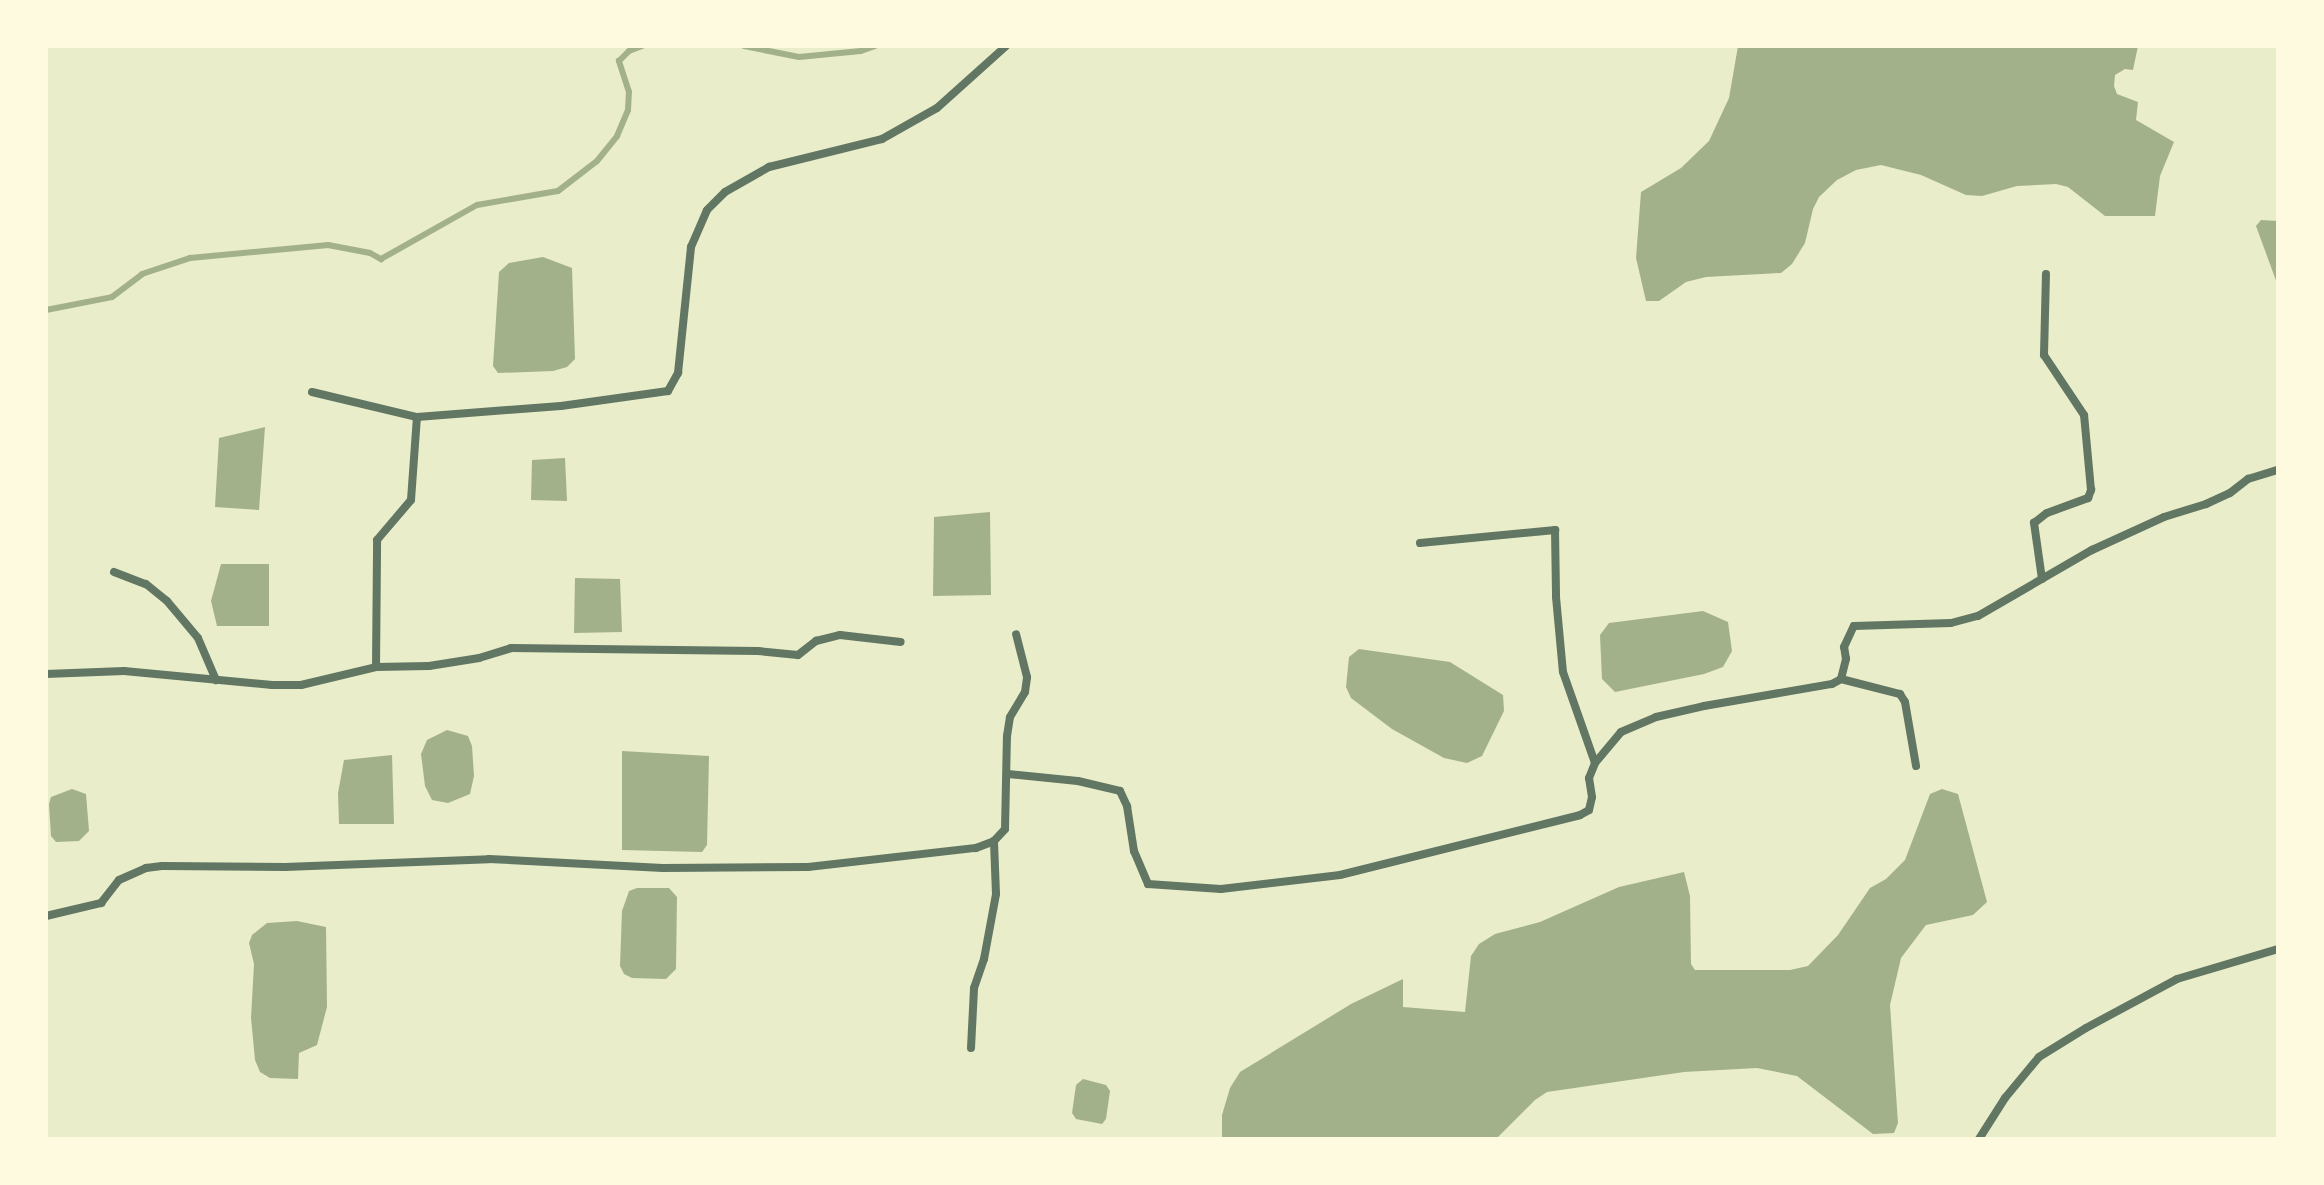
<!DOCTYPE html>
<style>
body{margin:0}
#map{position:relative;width:2324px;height:1185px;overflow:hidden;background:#e9edc9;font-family:"DejaVu Sans",sans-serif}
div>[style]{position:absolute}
.water>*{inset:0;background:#a3b18a}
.stream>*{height:6px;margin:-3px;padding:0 3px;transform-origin:3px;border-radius:3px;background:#a3b18a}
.minor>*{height:8px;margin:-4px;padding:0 4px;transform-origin:4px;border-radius:4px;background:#617663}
span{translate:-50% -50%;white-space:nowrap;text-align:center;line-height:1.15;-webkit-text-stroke:6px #fefae0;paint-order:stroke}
.frame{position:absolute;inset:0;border:48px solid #fefae0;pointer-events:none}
</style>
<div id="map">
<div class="water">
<i style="clip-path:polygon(1738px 46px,2138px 46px,2133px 70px,2125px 69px,2115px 75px,2114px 86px,2117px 94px,2138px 102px,2136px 120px,2174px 142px,2160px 176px,2155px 216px,2105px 216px,2068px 187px,2056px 184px,2017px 186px,1982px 196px,1966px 195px,1921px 175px,1881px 165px,1856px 170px,1837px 180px,1819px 197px,1813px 209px,1805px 243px,1792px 264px,1781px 273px,1706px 277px,1686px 282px,1659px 301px,1646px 301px,1636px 258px,1641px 192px,1681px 168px,1709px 141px,1729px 98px)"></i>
<i style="clip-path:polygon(2261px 220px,2278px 221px,2278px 286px,2256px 226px)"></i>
<i style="clip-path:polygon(543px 257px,572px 268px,575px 359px,567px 367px,553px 371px,498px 373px,493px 366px,499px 272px,509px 263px)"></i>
<i style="clip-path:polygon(265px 427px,259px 510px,215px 507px,219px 438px)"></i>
<i style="clip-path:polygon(565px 458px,567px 501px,531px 500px,532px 460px)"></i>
<i style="clip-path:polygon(990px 512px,991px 595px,933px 596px,934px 517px)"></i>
<i style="clip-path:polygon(221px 564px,269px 564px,269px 626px,217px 626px,211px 601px)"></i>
<i style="clip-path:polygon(575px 578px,620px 579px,622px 632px,574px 633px)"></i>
<i style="clip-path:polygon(1703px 611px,1728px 622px,1732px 651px,1723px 667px,1704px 674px,1615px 692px,1602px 679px,1600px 635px,1609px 623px)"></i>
<i style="clip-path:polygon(1359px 649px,1450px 662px,1503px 695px,1504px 711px,1482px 756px,1467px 763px,1444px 758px,1392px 729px,1351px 698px,1346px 687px,1349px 657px)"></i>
<i style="clip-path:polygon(447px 730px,468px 736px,472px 746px,474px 776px,470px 794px,448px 803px,432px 800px,425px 786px,421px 754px,427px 740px)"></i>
<i style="clip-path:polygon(622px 751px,709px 756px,707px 845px,702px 852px,622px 850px)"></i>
<i style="clip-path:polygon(392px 755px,394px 824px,339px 824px,338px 793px,344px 760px)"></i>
<i style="clip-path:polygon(72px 789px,86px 794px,89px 831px,79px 841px,56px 842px,51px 836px,49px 804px,51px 797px)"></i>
<i style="clip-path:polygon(1942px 789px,1958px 794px,1987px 902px,1973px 915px,1926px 925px,1901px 958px,1890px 1005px,1898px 1123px,1894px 1133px,1873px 1134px,1797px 1076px,1757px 1068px,1684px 1072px,1547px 1092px,1535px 1100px,1496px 1139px,1222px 1139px,1222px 1115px,1230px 1088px,1240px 1072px,1351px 1004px,1403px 979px,1403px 1007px,1465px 1012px,1471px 956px,1479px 944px,1495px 934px,1540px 922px,1619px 887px,1684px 872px,1690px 896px,1691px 964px,1695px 970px,1790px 970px,1808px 966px,1838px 935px,1870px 888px,1886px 879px,1905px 860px,1930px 794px)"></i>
<i style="clip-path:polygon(637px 888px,669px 888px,677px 897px,676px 969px,666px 979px,632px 978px,624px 974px,620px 966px,622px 911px,629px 891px)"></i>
<i style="clip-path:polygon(297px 921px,326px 927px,327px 1007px,317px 1045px,299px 1053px,298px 1079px,270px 1078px,260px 1072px,255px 1060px,251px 1018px,254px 964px,249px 943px,252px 935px,267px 923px)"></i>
<i style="clip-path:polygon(1083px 1079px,1106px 1085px,1110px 1091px,1106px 1119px,1102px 1124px,1076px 1119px,1072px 1113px,1076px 1085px)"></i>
</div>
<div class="stream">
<i style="left:744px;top:46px;width:56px;rotate:11.3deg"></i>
<i style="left:799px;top:57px;width:62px;rotate:-5.5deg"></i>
<i style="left:861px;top:51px;width:15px;rotate:-20deg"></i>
<i style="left:46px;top:310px;width:67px;rotate:-11.1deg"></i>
<i style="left:112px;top:297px;width:38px;rotate:-37deg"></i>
<i style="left:142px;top:274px;width:51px;rotate:-18.4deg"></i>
<i style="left:190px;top:258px;width:139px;rotate:-5.4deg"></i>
<i style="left:328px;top:245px;width:43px;rotate:10.8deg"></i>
<i style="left:370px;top:253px;width:13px;rotate:29deg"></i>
<i style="left:381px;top:259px;width:110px;rotate:-29.4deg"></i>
<i style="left:477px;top:205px;width:82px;rotate:-9.8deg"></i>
<i style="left:558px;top:191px;width:49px;rotate:-37.6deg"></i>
<i style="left:597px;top:161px;width:32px;rotate:-51deg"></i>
<i style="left:617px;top:136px;width:28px;rotate:-67deg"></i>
<i style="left:628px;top:110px;width:18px;rotate:-87deg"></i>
<i style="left:629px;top:92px;width:33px;rotate:-108deg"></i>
<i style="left:619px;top:61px;width:14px;rotate:-45deg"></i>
<i style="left:629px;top:51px;width:14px;rotate:-21deg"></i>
</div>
<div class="minor">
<i style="left:312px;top:392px;width:108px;rotate:13.4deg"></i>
<i style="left:417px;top:417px;width:144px;rotate:-4.4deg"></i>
<i style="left:561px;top:406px;width:108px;rotate:-8deg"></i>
<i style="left:668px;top:391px;width:21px;rotate:-61deg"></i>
<i style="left:678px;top:373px;width:127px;rotate:-84.1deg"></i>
<i style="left:691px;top:247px;width:40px;rotate:-66.6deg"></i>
<i style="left:707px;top:210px;width:25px;rotate:-45deg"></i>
<i style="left:725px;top:192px;width:51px;rotate:-29.6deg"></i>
<i style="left:769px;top:167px;width:116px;rotate:-13.9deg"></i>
<i style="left:882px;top:139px;width:63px;rotate:-29.4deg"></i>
<i style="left:937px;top:108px;width:93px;rotate:-41.9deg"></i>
<i style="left:1420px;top:543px;width:136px;rotate:-5.5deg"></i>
<i style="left:1555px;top:530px;width:67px;rotate:89.1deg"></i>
<i style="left:1556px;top:597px;width:75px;rotate:84.7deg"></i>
<i style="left:1563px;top:672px;width:96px;rotate:70.6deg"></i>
<i style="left:114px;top:572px;width:34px;rotate:21deg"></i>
<i style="left:146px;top:584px;width:27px;rotate:39deg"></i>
<i style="left:167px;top:601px;width:48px;rotate:50deg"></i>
<i style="left:198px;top:638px;width:46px;rotate:66.8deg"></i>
<i style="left:2042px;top:579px;width:57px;rotate:-98.1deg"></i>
<i style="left:2034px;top:523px;width:16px;rotate:-38deg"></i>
<i style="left:2047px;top:513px;width:44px;rotate:-20.1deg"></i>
<i style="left:2088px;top:498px;width:9px;rotate:-69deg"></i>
<i style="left:2091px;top:490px;width:75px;rotate:-95.3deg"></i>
<i style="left:2084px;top:415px;width:72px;rotate:-123.7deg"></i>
<i style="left:2044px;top:355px;width:81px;rotate:-88.6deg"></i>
<i style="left:376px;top:667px;width:127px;rotate:-89.5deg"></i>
<i style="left:377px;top:540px;width:52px;rotate:-49.6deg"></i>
<i style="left:411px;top:500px;width:83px;rotate:-85.9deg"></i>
<i style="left:46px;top:674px;width:78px;rotate:-2.2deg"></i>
<i style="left:124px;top:671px;width:149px;rotate:5.4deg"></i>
<i style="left:272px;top:685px;width:29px"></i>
<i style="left:301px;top:685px;width:77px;rotate:-13.5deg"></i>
<i style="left:376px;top:667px;width:53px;rotate:-1.1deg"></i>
<i style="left:429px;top:666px;width:51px;rotate:-9.1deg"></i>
<i style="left:479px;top:658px;width:34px;rotate:-17deg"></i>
<i style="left:511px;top:648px;width:247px;rotate:0.7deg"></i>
<i style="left:758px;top:651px;width:40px;rotate:5.7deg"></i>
<i style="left:798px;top:655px;width:23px;rotate:-38deg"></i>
<i style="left:816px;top:641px;width:25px;rotate:-14deg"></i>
<i style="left:840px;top:635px;width:61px;rotate:6.5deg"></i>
<i style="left:1841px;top:679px;width:61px;rotate:14.3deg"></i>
<i style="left:1900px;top:694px;width:9px;rotate:58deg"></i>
<i style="left:1905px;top:702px;width:65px;rotate:80.2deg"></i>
<i style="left:1008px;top:774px;width:70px;rotate:5.7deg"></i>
<i style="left:1078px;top:781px;width:43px;rotate:13.4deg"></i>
<i style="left:1120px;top:791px;width:17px;rotate:65deg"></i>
<i style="left:1127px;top:806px;width:46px;rotate:81.2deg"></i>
<i style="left:1134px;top:851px;width:36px;rotate:67deg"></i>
<i style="left:1148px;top:884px;width:73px;rotate:3.9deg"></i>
<i style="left:1221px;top:889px;width:120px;rotate:-6.7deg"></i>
<i style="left:1340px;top:875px;width:247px;rotate:-14deg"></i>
<i style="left:1580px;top:815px;width:10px;rotate:-29deg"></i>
<i style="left:1589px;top:810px;width:13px;rotate:-77deg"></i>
<i style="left:1592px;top:797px;width:19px;rotate:-99deg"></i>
<i style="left:1589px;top:778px;width:16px;rotate:-68deg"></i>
<i style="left:1595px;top:763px;width:40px;rotate:-50deg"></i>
<i style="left:1621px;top:732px;width:38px;rotate:-23deg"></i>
<i style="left:1656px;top:717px;width:49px;rotate:-12.9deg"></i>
<i style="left:1704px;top:706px;width:130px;rotate:-9.8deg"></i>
<i style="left:1832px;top:684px;width:10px;rotate:-29deg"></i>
<i style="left:1841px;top:679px;width:21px;rotate:-76deg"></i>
<i style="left:1846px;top:659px;width:12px;rotate:-99deg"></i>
<i style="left:1844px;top:647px;width:23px;rotate:-65deg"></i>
<i style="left:1854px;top:626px;width:97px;rotate:-1.8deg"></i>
<i style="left:1951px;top:623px;width:28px;rotate:-15deg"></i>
<i style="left:1978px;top:616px;width:132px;rotate:-30.1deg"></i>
<i style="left:2092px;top:550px;width:79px;rotate:-24.6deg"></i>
<i style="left:2164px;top:517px;width:44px;rotate:-17.2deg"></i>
<i style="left:2206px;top:504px;width:26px;rotate:-25deg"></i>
<i style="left:2230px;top:493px;width:23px;rotate:-38deg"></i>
<i style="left:2248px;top:479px;width:31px;rotate:-17deg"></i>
<i style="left:46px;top:916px;width:57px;rotate:-13.3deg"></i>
<i style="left:101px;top:903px;width:29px;rotate:-52deg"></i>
<i style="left:119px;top:880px;width:30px;rotate:-24deg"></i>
<i style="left:146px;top:868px;width:16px;rotate:-7deg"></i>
<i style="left:162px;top:866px;width:123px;rotate:0.5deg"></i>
<i style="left:285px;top:867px;width:204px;rotate:-2.2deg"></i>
<i style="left:489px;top:859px;width:174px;rotate:3deg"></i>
<i style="left:663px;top:868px;width:145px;rotate:-0.4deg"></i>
<i style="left:808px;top:867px;width:169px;rotate:-6.5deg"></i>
<i style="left:976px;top:848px;width:19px;rotate:-21deg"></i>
<i style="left:994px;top:841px;width:16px;rotate:-47deg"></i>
<i style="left:1005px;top:829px;width:93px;rotate:-88.8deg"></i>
<i style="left:1007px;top:736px;width:19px;rotate:-81deg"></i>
<i style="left:1010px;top:717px;width:29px;rotate:-59deg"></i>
<i style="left:1025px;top:692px;width:15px;rotate:-82deg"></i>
<i style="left:1027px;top:677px;width:44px;rotate:-104.3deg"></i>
<i style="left:971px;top:1048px;width:60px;rotate:-87.1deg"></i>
<i style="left:974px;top:988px;width:31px;rotate:-71deg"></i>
<i style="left:984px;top:959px;width:66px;rotate:-79.5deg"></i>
<i style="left:996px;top:894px;width:53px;rotate:-92.2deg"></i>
<i style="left:1979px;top:1139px;width:49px;rotate:-57.6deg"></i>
<i style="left:2005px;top:1098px;width:53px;rotate:-50.3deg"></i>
<i style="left:2039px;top:1057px;width:55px;rotate:-31.7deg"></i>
<i style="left:2086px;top:1028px;width:103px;rotate:-28.3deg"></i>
<i style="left:2177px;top:979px;width:105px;rotate:-16.5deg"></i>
</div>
<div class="frame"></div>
</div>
